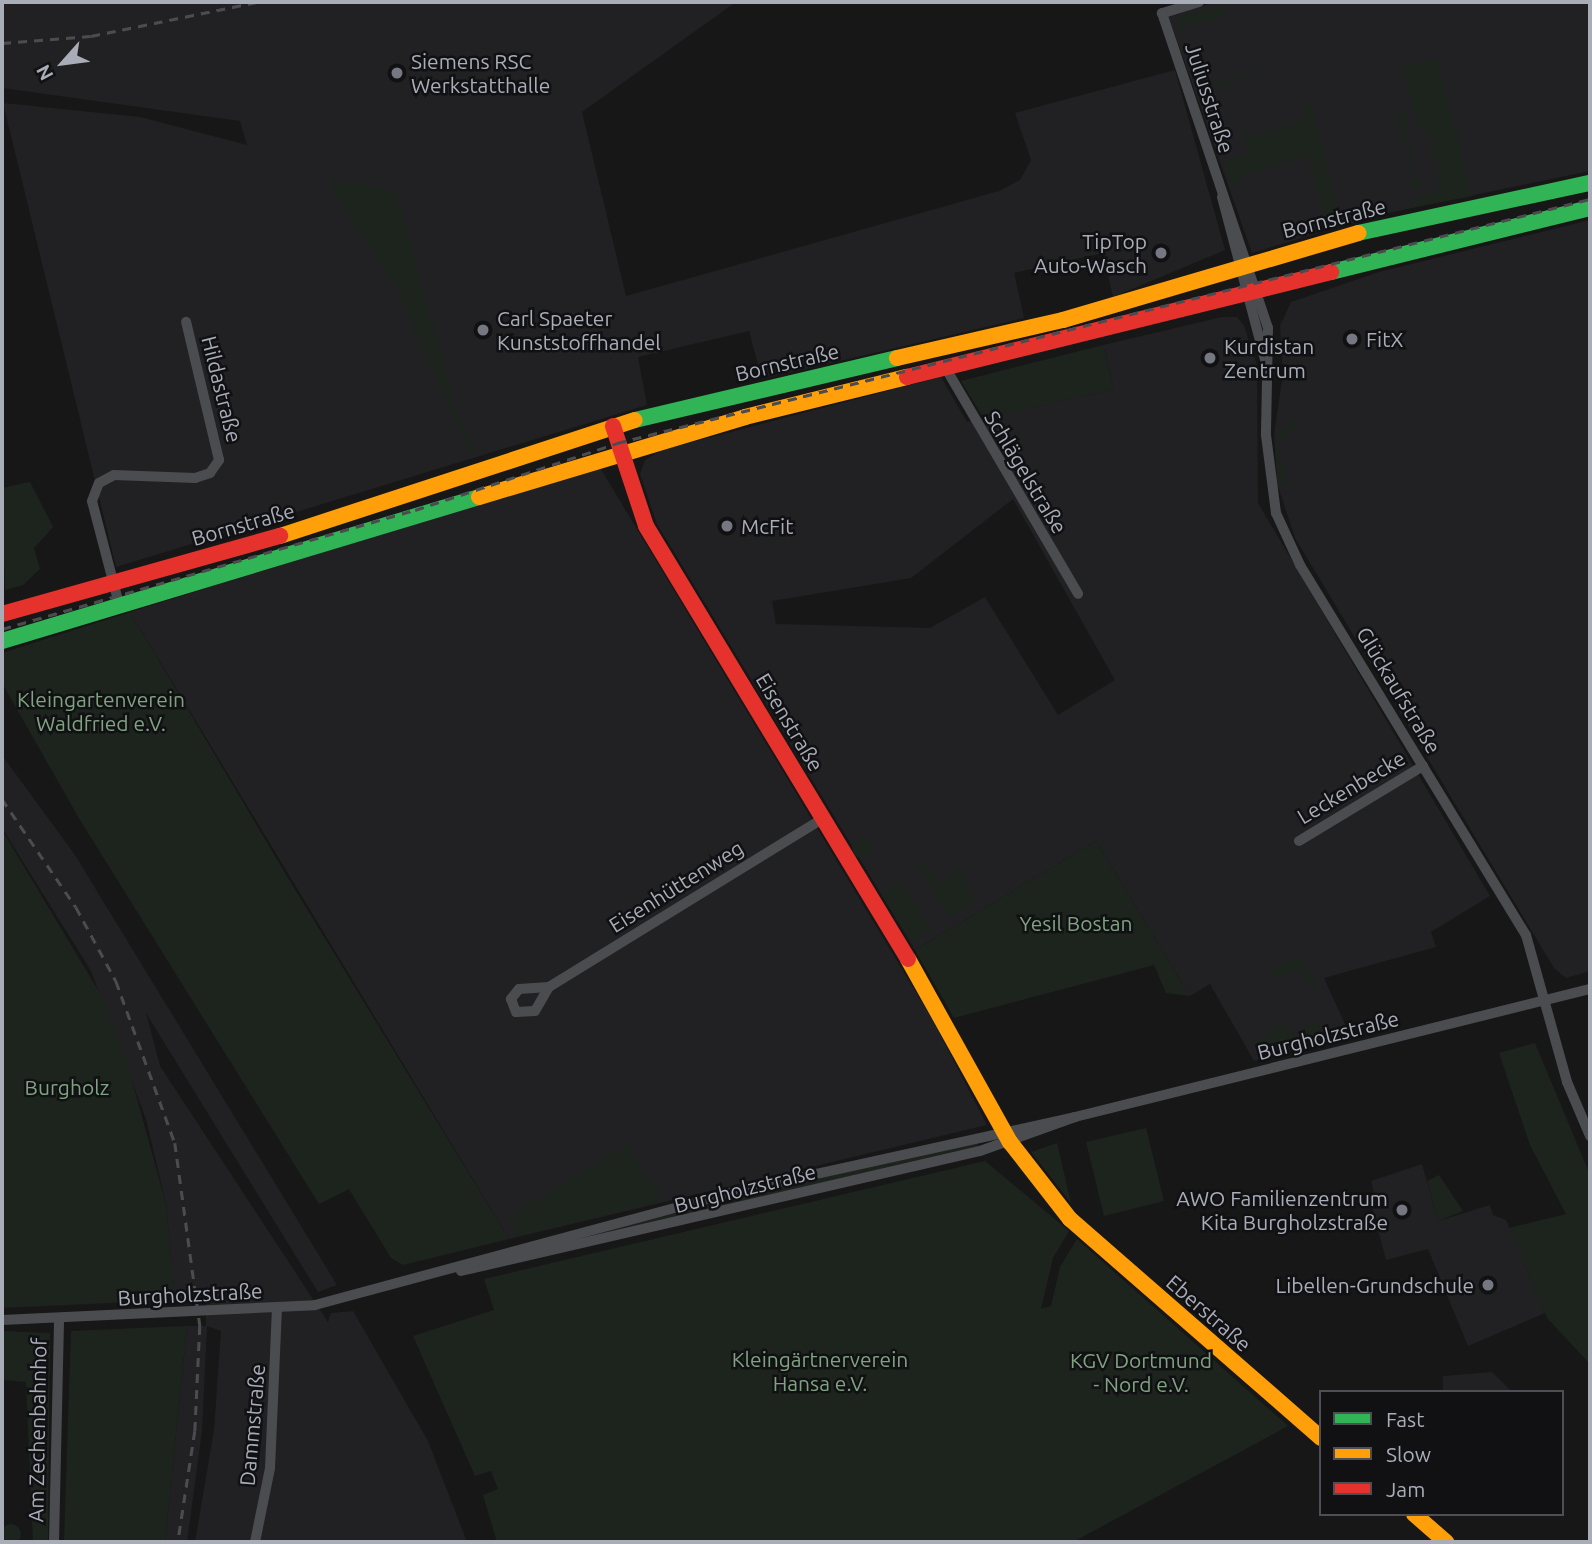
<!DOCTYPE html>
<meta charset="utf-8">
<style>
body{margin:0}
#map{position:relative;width:1592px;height:1544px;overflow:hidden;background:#171717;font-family:Ubuntu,sans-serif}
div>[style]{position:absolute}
.built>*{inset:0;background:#212123}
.green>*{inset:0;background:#1d241e}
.round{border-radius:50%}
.street>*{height:10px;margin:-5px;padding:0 5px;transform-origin:5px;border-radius:5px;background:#4b4c50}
.fast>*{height:16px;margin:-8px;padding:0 8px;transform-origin:8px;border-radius:8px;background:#30b455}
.slow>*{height:16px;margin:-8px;padding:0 8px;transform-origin:8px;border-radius:8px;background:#ff9f0a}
.jam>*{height:16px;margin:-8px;padding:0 8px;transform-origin:8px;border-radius:8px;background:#e5322d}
.rail>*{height:2.5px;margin-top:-1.25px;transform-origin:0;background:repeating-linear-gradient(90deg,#4b4c4f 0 9px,transparent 0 16px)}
.dots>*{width:19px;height:19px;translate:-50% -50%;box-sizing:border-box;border:4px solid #111113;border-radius:50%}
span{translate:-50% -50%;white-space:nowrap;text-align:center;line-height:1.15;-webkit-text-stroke:5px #111113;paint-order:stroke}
.poi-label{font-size:21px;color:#a8adb8}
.left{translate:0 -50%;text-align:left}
.right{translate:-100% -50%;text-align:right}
.street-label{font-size:21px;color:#a8adb8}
.park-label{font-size:21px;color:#7fa381}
.frame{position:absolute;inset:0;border:4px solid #a8adb8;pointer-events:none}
.legend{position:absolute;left:1319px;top:1390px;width:245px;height:126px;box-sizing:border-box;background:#111113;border:2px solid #4d4f55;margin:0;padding:9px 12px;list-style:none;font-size:21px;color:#a8adb8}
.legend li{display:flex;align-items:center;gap:14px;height:35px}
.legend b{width:35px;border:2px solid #4d4f55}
.north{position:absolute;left:28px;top:28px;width:70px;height:70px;-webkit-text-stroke:5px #111113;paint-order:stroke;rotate:242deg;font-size:19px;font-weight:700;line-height:28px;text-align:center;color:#a8adb8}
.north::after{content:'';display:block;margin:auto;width:24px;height:32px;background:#a8adb8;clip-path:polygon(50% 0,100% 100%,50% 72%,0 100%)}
</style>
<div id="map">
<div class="built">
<i style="clip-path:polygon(2px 2px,736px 2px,582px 112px,626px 296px,999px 191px,1020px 180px,1031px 160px,1015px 113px,1175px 70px,1225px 250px,1113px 297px,1103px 253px,1014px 273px,1024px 318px,762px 379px,749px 331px,638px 357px,647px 405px,116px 567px,3px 103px,140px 117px,247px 145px,240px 121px,2px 88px)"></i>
<i style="clip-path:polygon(1216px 2px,1590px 2px,1590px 171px,1379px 215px,1252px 253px,1168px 15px)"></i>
<i style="clip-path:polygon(1590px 220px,1590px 971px,1566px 978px,1554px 968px,1295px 538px,1277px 483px,1274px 435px,1283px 373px,1280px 326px,1291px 302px,1379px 272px)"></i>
<i style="clip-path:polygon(evenodd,1222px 317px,1237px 317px,1244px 326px,1257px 365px,1258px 503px,1490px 896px,1431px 932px,1436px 947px,1324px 978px,1348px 1031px,1254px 1061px,1210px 984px,1190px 996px,1096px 841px,915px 950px,657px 524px,640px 474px,645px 460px,662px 450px,941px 377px,967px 422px,1114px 389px,1103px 345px,1222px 317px,1013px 499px,1115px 680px,1058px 715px,985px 597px,930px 628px,776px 624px,772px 601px,911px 578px,1013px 499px)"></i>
<i style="clip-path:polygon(599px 466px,932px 1019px,987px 1125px,509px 1239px,130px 612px)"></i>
<i style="clip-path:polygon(2px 755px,75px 855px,337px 1285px,318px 1292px,146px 1013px,160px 1066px,328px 1322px,331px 1313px,353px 1311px,428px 1441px,467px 1542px,195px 1542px,214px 1430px,221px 1331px,207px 1326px,202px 1431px,187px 1542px,165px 1542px,187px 1326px,206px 1326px,206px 1299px,175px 1300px,166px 1204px,146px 1119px,91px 971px,2px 828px)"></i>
<i style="clip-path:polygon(1422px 1164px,1438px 1221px,1490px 1205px,1493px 1215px,1506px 1220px,1545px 1313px,1468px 1346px,1428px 1249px,1386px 1260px,1369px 1196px,1374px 1194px,1371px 1181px)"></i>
<i style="clip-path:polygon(1492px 1372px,1512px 1392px,1443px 1392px,1443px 1376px)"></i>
</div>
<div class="green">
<i style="clip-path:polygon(1223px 5px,1226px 16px,1178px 29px,1177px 18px)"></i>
<i style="clip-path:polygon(1184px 47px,1203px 84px,1268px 70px,1199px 93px)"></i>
<i style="clip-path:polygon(1437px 58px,1473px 196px,1415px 207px,1415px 198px,1443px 188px,1435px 183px,1441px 178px,1435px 154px,1427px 155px,1434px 150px,1428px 129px,1421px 131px,1401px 68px)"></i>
<i style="clip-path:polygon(1301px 91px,1304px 105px,1311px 104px,1340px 215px,1376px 205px,1374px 215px,1328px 228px,1307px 156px,1240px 176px,1242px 183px,1230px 186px,1222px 162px,1248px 155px,1244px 137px,1304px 122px)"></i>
<i style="clip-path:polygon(1406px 108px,1410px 156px,1418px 158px,1411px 160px,1418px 183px,1426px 184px,1411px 189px,1410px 160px,1401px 159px,1409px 157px,1403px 136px,1395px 135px,1402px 132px,1397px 112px,1389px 114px)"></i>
<i style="clip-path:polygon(351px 181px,396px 191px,458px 415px,476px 452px,470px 455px,397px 289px,328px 184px)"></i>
<i style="clip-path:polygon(1103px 345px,1114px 389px,984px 419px,961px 381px)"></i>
<i style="clip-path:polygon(1292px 421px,1298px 426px,1276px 442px,1288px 480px,1295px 479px,1279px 485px,1274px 437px)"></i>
<i style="clip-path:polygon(30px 482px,53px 527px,34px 548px,40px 569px,23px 585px,5px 590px,2px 488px)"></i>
<i style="clip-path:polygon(130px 612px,291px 883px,509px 1239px,403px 1265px,391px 1258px,349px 1189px,319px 1204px,80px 820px,2px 683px,2px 653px)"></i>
<i style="clip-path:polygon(2px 830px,104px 1000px,125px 1055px,166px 1204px,175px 1300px,2px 1308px)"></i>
<i class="round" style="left:852px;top:838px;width:20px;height:20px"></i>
<i style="clip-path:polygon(1096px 841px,1190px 996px,1166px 993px,1154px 965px,954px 1018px,915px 950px)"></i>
<i style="clip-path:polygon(925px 861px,939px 883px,961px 869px,976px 902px,950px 918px,919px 865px)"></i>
<i style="clip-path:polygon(901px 882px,916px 906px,923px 903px,919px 910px,931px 930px,911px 942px,881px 894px)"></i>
<i style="clip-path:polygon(1299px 954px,1322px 992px,1321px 994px,1296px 971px,1275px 978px,1270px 971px)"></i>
<i style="clip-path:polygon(1285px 1021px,1299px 1043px,1261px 1053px,1253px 1041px)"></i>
<i style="clip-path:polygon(1316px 1021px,1322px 1030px,1335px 1024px,1339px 1033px,1302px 1037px,1299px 1031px)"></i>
<i style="clip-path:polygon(1535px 1043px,1590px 1175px,1590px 1364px,1547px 1318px,1509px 1228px,1566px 1214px,1530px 1145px,1499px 1053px)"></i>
<i style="clip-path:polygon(1146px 1128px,1164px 1201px,1104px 1216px,1086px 1142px)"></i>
<i style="clip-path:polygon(976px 1139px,979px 1148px,557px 1243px,619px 1227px)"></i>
<i style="clip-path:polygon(1057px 1143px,1071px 1203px,1031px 1152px)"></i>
<i style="clip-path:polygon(627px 1145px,663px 1201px,519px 1236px,509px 1216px)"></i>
<i style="clip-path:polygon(985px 1161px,1069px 1231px,1053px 1258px,1041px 1309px,1051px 1306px,1060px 1267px,1077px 1239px,1288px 1426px,1073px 1542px,497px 1542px,483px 1495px,498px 1489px,491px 1471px,475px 1476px,413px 1336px,494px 1310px,484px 1279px)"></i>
<i style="clip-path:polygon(1439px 1175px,1463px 1211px,1438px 1221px,1427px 1181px)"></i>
<i style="clip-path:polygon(187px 1326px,165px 1542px,64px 1542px,71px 1331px)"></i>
<i style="clip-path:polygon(2px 1331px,50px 1333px,48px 1542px,33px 1542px,26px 1382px,2px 1380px)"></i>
<i class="round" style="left:1px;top:1524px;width:20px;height:20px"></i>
</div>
<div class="street">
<i style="left:1199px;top:2px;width:39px;rotate:163deg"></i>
<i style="left:1162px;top:13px;width:332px;rotate:71.4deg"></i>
<i style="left:1268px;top:328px;width:107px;rotate:91.1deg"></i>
<i style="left:1266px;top:435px;width:79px;rotate:82.7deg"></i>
<i style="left:1276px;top:513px;width:57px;rotate:65.2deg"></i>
<i style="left:1300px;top:565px;width:434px;rotate:58.6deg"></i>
<i style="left:1526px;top:935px;width:153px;rotate:74.4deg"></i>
<i style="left:1567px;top:1082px;width:59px;rotate:66.9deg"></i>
<i style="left:1222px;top:197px;width:173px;rotate:75.2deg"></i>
<i style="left:945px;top:367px;width:263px;rotate:59.6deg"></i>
<i style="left:119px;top:604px;width:106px;rotate:-104.7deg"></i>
<i style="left:92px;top:501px;width:19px;rotate:-69deg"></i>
<i style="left:99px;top:483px;width:17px;rotate:-28deg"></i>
<i style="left:114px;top:475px;width:81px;rotate:2.1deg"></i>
<i style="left:195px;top:478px;width:16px;rotate:-18deg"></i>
<i style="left:210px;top:473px;width:16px;rotate:-55deg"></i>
<i style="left:219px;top:460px;width:142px;rotate:-103.4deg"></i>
<i style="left:1299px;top:841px;width:145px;rotate:-31.2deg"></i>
<i style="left:549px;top:987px;width:30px;rotate:176deg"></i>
<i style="left:519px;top:989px;width:13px;rotate:129deg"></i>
<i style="left:511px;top:999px;width:14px;rotate:69deg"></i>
<i style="left:516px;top:1012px;width:19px;rotate:-3deg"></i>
<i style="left:535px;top:1011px;width:28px;rotate:-60deg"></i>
<i style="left:549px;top:987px;width:323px;rotate:-31.6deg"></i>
<i style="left:461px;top:1271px;width:533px;rotate:-13.02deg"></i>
<i style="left:980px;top:1151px;width:101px;rotate:-19.7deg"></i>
<i style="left:2px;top:1320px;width:313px;rotate:-2.7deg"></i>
<i style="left:315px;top:1305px;width:430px;rotate:-15.1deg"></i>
<i style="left:730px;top:1193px;width:353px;rotate:-12.4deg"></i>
<i style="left:1075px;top:1117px;width:531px;rotate:-13.96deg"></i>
<i style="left:54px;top:1542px;width:224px;rotate:-88.7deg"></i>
<i style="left:255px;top:1542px;width:76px;rotate:-78.5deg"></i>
<i style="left:270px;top:1468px;width:159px;rotate:-87.5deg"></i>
</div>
<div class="fast">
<i style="left:1358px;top:233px;width:237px;rotate:-12.2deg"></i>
<i style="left:1331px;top:272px;width:267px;rotate:-13.9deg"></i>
<i style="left:635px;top:420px;width:269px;rotate:-13.3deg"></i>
<i style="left:2px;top:641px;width:498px;rotate:-16.8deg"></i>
</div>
<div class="slow">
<i style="left:897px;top:358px;width:170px;rotate:-12.9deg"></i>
<i style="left:1063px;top:320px;width:308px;rotate:-16.4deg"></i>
<i style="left:479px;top:497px;width:278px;rotate:-16.7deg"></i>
<i style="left:745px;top:417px;width:167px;rotate:-13.9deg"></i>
<i style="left:280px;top:536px;width:373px;rotate:-18.1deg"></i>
<i style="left:908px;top:959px;width:210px;rotate:60.9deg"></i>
<i style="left:1010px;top:1142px;width:98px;rotate:52.1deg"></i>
<i style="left:1070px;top:1219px;width:333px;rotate:41.1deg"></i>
<i style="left:1414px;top:1514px;width:43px;rotate:41.2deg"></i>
</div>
<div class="jam">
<i style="left:907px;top:377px;width:437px;rotate:-13.9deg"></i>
<i style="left:613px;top:426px;width:105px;rotate:71.7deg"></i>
<i style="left:646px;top:526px;width:506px;rotate:58.82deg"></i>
<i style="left:2px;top:614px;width:289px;rotate:-15.7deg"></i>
</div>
<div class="rail">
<i style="left:2px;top:43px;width:89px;rotate:-4.5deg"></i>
<i style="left:91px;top:36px;width:168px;rotate:-11.6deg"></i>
<i style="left:2px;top:629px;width:430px;rotate:-16.1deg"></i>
<i style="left:415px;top:510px;width:213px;rotate:-18.3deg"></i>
<i style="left:617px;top:443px;width:1003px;rotate:-14.08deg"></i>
<i style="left:2px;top:799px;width:131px;rotate:55.6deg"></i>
<i style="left:76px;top:907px;width:84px;rotate:61.6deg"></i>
<i style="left:116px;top:981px;width:172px;rotate:70deg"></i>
<i style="left:175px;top:1143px;width:185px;rotate:82.2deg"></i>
<i style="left:200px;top:1326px;width:105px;rotate:92.7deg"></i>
<i style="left:195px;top:1431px;width:112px;rotate:98.7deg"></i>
</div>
<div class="dots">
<i style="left:397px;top:73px;background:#757880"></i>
<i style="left:1161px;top:253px;background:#757880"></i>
<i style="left:483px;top:330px;background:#757880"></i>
<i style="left:1352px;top:339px;background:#757880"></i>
<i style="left:1210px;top:358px;background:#757880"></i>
<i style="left:727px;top:526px;background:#757880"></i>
<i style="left:1402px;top:1210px;background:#757880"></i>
<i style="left:1488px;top:1285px;background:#757880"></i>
</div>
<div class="poi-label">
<span class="left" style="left:411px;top:73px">Siemens RSC<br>Werkstatthalle</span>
<span class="right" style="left:1147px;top:253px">TipTop<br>Auto-Wasch</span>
<span class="left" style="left:497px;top:330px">Carl Spaeter<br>Kunststoffhandel</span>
<span class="left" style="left:1366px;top:339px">FitX</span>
<span class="left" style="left:1224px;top:358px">Kurdistan<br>Zentrum</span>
<span class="left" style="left:741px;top:526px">McFit</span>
<span class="right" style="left:1388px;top:1210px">AWO Familienzentrum<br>Kita Burgholzstraße</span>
<span class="right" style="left:1474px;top:1285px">Libellen-Grundschule</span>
</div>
<div class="street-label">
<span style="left:1210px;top:98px;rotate:72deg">Juliusstraße</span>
<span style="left:1334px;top:218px;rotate:-14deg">Bornstraße</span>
<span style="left:787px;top:362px;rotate:-13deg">Bornstraße</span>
<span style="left:222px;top:389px;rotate:76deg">Hildastraße</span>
<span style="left:1026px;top:472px;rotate:59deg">Schlägelstraße</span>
<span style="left:243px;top:524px;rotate:-16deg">Bornstraße</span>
<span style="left:1399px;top:690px;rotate:59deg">Glückaufstraße</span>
<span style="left:790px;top:722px;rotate:59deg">Eisenstraße</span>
<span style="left:1351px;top:787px;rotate:-31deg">Leckenbecke</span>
<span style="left:676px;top:886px;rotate:-32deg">Eisenhüttenweg</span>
<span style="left:1328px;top:1035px;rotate:-14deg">Burgholzstraße</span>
<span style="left:745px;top:1188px;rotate:-14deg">Burgholzstraße</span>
<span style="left:190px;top:1294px;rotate:-3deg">Burgholzstraße</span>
<span style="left:1209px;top:1313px;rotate:41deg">Eberstraße</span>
<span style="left:252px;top:1425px;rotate:-85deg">Dammstraße</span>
<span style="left:37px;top:1430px;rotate:-89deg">Am Zechenbahnhof</span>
</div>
<div class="park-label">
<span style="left:101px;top:711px">Kleingartenverein<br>Waldfried e.V.</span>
<span style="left:1076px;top:923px">Yesil Bostan</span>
<span style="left:67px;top:1087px">Burgholz</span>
<span style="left:820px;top:1371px">Kleingärtnerverein<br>Hansa e.V.</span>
<span style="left:1141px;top:1372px">KGV Dortmund<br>- Nord e.V.</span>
</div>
<div class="frame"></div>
<ul class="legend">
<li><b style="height:9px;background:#30b455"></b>Fast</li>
<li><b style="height:9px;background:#ff9f0a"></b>Slow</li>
<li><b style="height:9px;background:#e5322d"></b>Jam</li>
</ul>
<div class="north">N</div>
</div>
